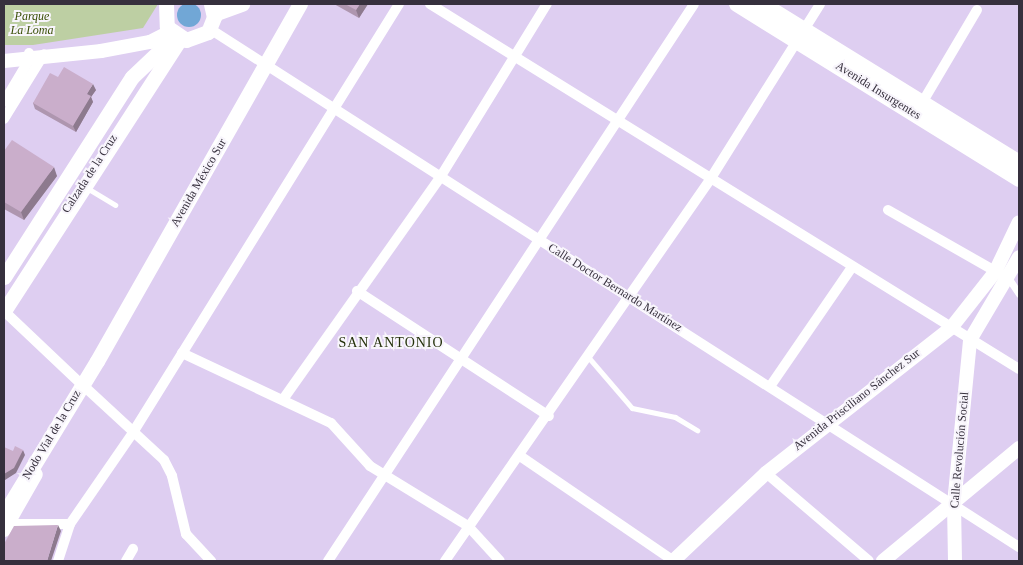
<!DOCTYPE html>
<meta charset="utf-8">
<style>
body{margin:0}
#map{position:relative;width:1023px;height:565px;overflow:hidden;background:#decef1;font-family:"Times New Roman",serif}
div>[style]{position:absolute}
.green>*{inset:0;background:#bdcfa3}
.water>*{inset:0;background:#71a7d6}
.round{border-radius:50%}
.service>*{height:5px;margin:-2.5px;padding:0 2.5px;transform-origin:2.5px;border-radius:2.5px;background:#fff}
.pedestrian>*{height:7px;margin:-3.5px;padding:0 3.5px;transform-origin:3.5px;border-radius:3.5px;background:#fff}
.minor>*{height:10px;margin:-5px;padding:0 5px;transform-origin:5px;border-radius:5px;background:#fff}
.secondary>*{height:14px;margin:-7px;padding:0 7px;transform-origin:7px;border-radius:7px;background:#fff}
.primary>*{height:15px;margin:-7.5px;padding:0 7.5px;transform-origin:7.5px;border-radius:7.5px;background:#fff}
.trunk>*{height:16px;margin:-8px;padding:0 8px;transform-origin:8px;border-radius:8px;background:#fff}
.wall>*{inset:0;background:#ae96af}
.shaded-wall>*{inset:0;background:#8d7a8e}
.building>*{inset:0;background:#caaecb}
span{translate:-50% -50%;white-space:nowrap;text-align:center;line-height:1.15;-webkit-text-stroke:4px #f8f5fc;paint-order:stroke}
.park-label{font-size:12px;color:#394e06;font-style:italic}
.street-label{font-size:12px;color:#36303d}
.neighbourhood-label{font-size:14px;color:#25310c;letter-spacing:1px}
.frame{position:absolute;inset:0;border:5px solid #36303d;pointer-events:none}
</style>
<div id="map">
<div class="green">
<i style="clip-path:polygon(4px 4px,158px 4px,143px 28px,33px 45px,4px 45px)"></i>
</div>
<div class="water">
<i class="round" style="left:177px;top:3px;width:24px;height:24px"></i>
</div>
<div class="service">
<i style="left:87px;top:188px;width:33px;rotate:31deg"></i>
<i style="left:589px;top:358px;width:66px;rotate:49.3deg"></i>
<i style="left:632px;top:408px;width:44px;rotate:11.8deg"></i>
<i style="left:675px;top:417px;width:26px;rotate:31deg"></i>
</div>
<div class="pedestrian">
<i style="left:1009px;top:279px;width:18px;rotate:56deg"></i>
</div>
<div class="minor">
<i style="left:430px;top:4px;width:693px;rotate:31.79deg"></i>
<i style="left:210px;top:29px;width:961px;rotate:32.63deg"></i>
<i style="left:4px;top:102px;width:49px;rotate:-59.2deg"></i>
<i style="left:29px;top:60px;width:7px;rotate:-90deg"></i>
<i style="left:922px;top:103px;width:108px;rotate:-59.4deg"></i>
<i style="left:4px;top:119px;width:76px;rotate:-58.4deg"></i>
<i style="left:888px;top:210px;width:129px;rotate:29.7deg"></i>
<i style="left:357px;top:291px;width:229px;rotate:33.1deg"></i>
<i style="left:4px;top:311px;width:103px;rotate:43.4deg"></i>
<i style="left:182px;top:353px;width:165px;rotate:25.2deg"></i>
<i style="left:331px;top:423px;width:58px;rotate:47.8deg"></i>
<i style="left:370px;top:466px;width:115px;rotate:31.5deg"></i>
<i style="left:468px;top:526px;width:47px;rotate:47.6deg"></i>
<i style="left:771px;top:385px;width:143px;rotate:-55.5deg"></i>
<i style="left:86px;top:388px;width:106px;rotate:42.7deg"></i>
<i style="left:164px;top:460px;width:18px;rotate:63deg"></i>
<i style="left:172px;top:476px;width:60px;rotate:76.4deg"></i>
<i style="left:186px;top:534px;width:37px;rotate:47deg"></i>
<i style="left:284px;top:398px;width:272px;rotate:-54.7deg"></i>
<i style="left:441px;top:176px;width:202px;rotate:-58.4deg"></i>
<i style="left:520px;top:456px;width:186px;rotate:34.3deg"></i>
<i style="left:766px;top:473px;width:135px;rotate:40.5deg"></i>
<i style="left:8px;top:524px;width:62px"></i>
<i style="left:58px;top:561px;width:39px;rotate:-72deg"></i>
<i style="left:70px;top:524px;width:109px;rotate:-55.4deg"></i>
<i style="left:132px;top:434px;width:506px;rotate:-58.16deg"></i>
<i style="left:126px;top:561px;width:14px;rotate:-60deg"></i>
<i style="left:328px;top:561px;width:666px;rotate:-56.69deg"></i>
<i style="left:445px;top:561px;width:466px;rotate:-55.2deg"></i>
<i style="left:711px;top:178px;width:205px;rotate:-57.9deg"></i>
</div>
<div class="secondary">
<i style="left:4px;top:61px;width:98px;rotate:-5.9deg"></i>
<i style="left:101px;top:51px;width:50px;rotate:-10.4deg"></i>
<i style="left:150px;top:42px;width:22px;rotate:-27deg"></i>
<i style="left:4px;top:530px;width:64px;rotate:-60.3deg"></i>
<i style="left:673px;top:561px;width:128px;rotate:-43.4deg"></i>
<i style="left:766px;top:473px;width:235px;rotate:-38.1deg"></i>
<i style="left:951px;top:328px;width:71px;rotate:-51.8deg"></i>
<i style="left:995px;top:272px;width:55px;rotate:-64.4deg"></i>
<i style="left:883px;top:561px;width:177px;rotate:-39.7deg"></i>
<i style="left:955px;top:561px;width:57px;rotate:-91deg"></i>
<i style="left:954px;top:504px;width:165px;rotate:-84.4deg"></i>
<i style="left:970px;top:340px;width:96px;rotate:-59.4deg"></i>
</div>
<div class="primary">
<i style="left:166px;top:4px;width:23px;rotate:88deg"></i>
<i style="left:167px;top:27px;width:23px;rotate:34deg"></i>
<i style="left:186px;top:40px;width:23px;rotate:-20deg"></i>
<i style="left:208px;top:32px;width:16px;rotate:-68deg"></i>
<i style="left:214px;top:17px;width:13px;rotate:-103deg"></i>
<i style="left:214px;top:14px;width:30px;rotate:-20deg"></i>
<i style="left:4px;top:277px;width:237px;rotate:-57.4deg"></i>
<i style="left:132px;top:77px;width:59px;rotate:-43.6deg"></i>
<i style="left:4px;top:311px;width:324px;rotate:-57.1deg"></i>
<i style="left:7px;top:509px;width:173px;rotate:-58.7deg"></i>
<i style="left:97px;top:361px;width:411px;rotate:-60.4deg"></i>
</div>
<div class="trunk">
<i style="left:737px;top:4px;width:332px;rotate:31.8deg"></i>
<i style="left:762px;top:4px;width:302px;rotate:31.7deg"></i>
</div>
<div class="wall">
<i style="clip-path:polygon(334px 4px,368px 4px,359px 18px)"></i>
<i style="clip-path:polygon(58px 77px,96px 90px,91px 97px,93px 102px,76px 132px,35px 109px,33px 103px)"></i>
<i style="clip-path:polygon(4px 151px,57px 176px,24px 220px,4px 209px)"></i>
</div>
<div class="shaded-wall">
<i style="clip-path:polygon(360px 4px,368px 4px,359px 18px,356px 10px)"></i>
<i style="clip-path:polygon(93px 84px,96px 90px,91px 97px,93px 102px,76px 132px,73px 126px,87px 94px)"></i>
<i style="clip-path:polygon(54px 167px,57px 176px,24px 220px,21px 212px)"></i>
<i style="clip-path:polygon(23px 450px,25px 455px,16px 473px,5px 480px,4px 483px,4px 474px)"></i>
<i style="clip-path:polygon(58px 525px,61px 531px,51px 561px,47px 561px)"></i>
</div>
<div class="building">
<i style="clip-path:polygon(345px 4px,360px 4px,356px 10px)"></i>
<i style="clip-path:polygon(64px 67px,93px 84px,87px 94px,91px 96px,73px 126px,33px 103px,50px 73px,58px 77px)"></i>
<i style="clip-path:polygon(12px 140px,54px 167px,21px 212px,4px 202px,4px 151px)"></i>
<i style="clip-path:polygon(15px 446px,23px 450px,14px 468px,4px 474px,4px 447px,13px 451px)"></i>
<i style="clip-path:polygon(58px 525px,47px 561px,4px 561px,4px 544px,14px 526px)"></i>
</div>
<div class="park-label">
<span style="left:32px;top:24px">Parque<br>La Loma</span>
</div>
<div class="street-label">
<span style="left:878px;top:91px;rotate:32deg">Avenida Insurgentes</span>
<span style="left:90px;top:174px;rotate:-57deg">Calzada de la Cruz</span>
<span style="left:199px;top:183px;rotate:-60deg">Avenida México Sur</span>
<span style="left:615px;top:288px;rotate:32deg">Calle Doctor Bernardo Martínez</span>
<span style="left:857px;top:400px;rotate:-38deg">Avenida Prisciliano Sánchez Sur</span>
<span style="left:52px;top:435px;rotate:-59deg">Nodo Vial de la Cruz</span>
<span style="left:960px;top:450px;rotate:-85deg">Calle Revolución Social</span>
</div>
<div class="neighbourhood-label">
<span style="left:391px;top:343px">SAN ANTONIO</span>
</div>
<div class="frame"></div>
</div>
